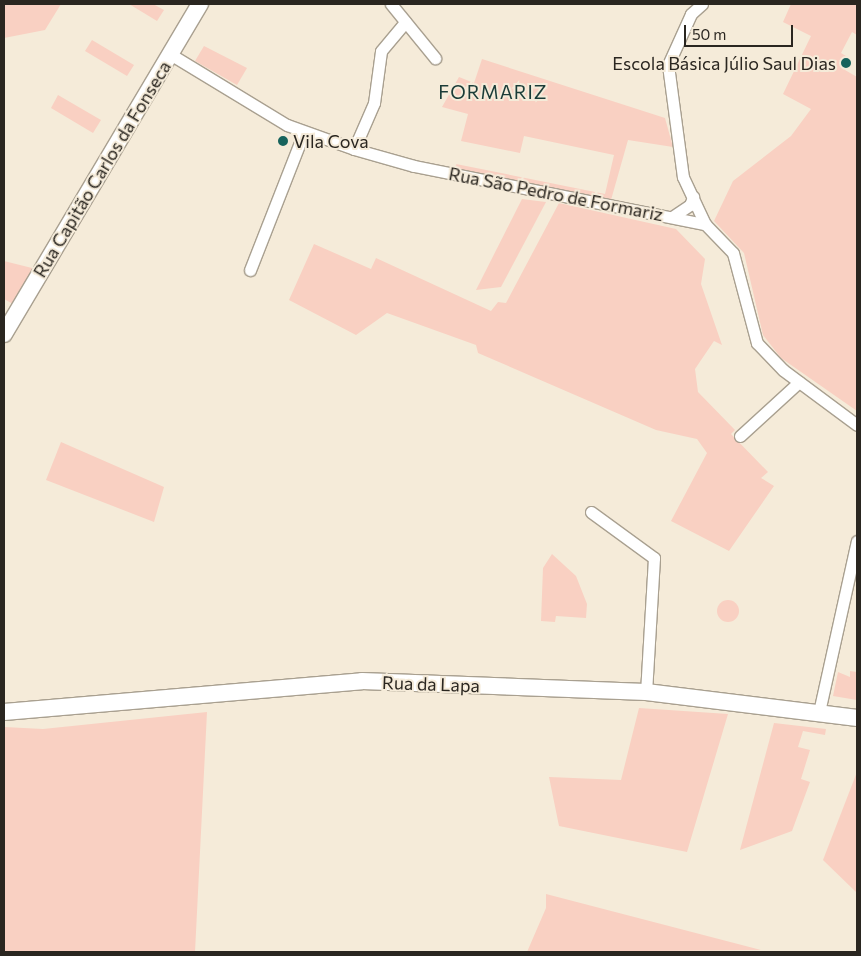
<!DOCTYPE html>
<meta charset="utf-8">
<style>
body{margin:0}
#map{position:relative;width:861px;height:956px;overflow:hidden;background:#f5ebd9;font-family:Commissioner,sans-serif}
div>[style]{position:absolute}
.green>*{inset:0;background:#f9d0c2}
.round{border-radius:50%}
.roads{filter:drop-shadow(1px 0 #a9a090) drop-shadow(-1px 0 #a9a090) drop-shadow(0 1px #a9a090) drop-shadow(0 -1px #a9a090)}
.minor>*{height:11px;margin:-5.5px;padding:0 5.5px;transform-origin:5.5px;border-radius:5.5px;background:#fff}
.secondary>*{height:16px;margin:-8px;padding:0 8px;transform-origin:8px;border-radius:8px;background:#fff}
.dots>*{width:14px;height:14px;translate:-50% -50%;box-sizing:border-box;border:2px solid #f5ebd9;border-radius:50%}
span{translate:-50% -50%;white-space:nowrap;text-align:center;line-height:1.15;-webkit-text-stroke:4px #f5ebd9;paint-order:stroke}
.poi-label{font-size:18px;color:#2a2620}
.right{translate:-100% -50%;text-align:right}
.left{translate:0 -50%;text-align:left}
.street-label{font-size:18px;color:#2a2620}
.neighbourhood-label{font-size:19px;color:#1b3c38;letter-spacing:1px}
.frame{position:absolute;inset:0;border:5px solid #2a2620;pointer-events:none}
.scale{position:absolute;left:684px;top:25px;width:109px;height:22px;box-sizing:border-box;border:2px solid #2a2620;border-top:0;padding-left:6px;font-size:15px;line-height:18px;white-space:nowrap;color:#2a2620;-webkit-text-stroke:4px #f5ebd9;paint-order:stroke}
</style>
<div id="map">
<div class="green">
<i style="clip-path:polygon(4px 4px,61px 4px,45px 30px,4px 38px)"></i>
<i style="clip-path:polygon(129px 4px,153px 4px,164px 10px,157px 21px)"></i>
<i style="clip-path:polygon(791px 4px,857px 4px,857px 35px,852px 32px,841px 53px,851px 59px,845px 70px,857px 77px,857px 411px,781px 358px,763px 335px,744px 253px,714px 221px,733px 181px,791px 136px,811px 109px,783px 94px,811px 36px,783px 22px)"></i>
<i style="clip-path:polygon(92px 40px,134px 65px,127px 76px,85px 51px)"></i>
<i style="clip-path:polygon(204px 46px,247px 68px,237px 85px,195px 61px)"></i>
<i style="clip-path:polygon(482px 59px,665px 118px,673px 147px,628px 140px,611px 200px,455px 168px,456px 164px,605px 194px,614px 155px,524px 136px,520px 153px,461px 141px,468px 114px,442px 107px,459px 77px,474px 83px)"></i>
<i style="clip-path:polygon(58px 95px,101px 120px,93px 133px,51px 108px)"></i>
<i style="clip-path:polygon(522px 199px,546px 202px,501px 287px,476px 290px)"></i>
<i style="clip-path:polygon(559px 203px,676px 229px,705px 259px,701px 284px,722px 345px,714px 341px,695px 369px,698px 392px,735px 430px,731px 434px,768px 472px,761px 478px,774px 486px,729px 551px,671px 521px,707px 453px,697px 439px,656px 430px,478px 353px,476px 345px,387px 313px,356px 335px,289px 300px,314px 244px,371px 269px,376px 258px,491px 311px,498px 302px,506px 303px)"></i>
<i style="clip-path:polygon(4px 261px,36px 269px,13px 304px,4px 299px)"></i>
<i style="clip-path:polygon(61px 442px,164px 487px,154px 522px,46px 480px)"></i>
<i style="clip-path:polygon(552px 554px,576px 576px,587px 604px,586px 618px,556px 616px,555px 622px,541px 621px,543px 568px)"></i>
<i class="round" style="left:717px;top:600px;width:22px;height:22px"></i>
<i style="clip-path:polygon(850px 671px,857px 672px,857px 700px,833px 696px,838px 672px,850px 677px)"></i>
<i style="clip-path:polygon(639px 708px,728px 714px,687px 852px,559px 826px,549px 777px,621px 780px)"></i>
<i style="clip-path:polygon(207px 712px,195px 952px,4px 952px,4px 727px,43px 729px)"></i>
<i style="clip-path:polygon(774px 723px,826px 729px,825px 735px,803px 731px,798px 747px,810px 750px,801px 779px,810px 782px,792px 831px,740px 850px)"></i>
<i style="clip-path:polygon(857px 772px,857px 893px,823px 860px)"></i>
<i style="clip-path:polygon(546px 894px,761px 950px,527px 952px,546px 908px)"></i>
</div>
<div class="roads">
<div class="minor">
<i style="left:391px;top:4px;width:70px;rotate:50.8deg"></i>
<i style="left:702px;top:4px;width:15px;rotate:138deg"></i>
<i style="left:691px;top:14px;width:56px;rotate:114.3deg"></i>
<i style="left:668px;top:65px;width:113px;rotate:82.4deg"></i>
<i style="left:683px;top:177px;width:52px;rotate:64.9deg"></i>
<i style="left:170px;top:54px;width:137px;rotate:31.3deg"></i>
<i style="left:287px;top:125px;width:71px;rotate:19.7deg"></i>
<i style="left:354px;top:149px;width:62px;rotate:15.8deg"></i>
<i style="left:414px;top:166px;width:297px;rotate:11.3deg"></i>
<i style="left:705px;top:224px;width:40px;rotate:46deg"></i>
<i style="left:733px;top:253px;width:93px;rotate:75.1deg"></i>
<i style="left:757px;top:343px;width:37px;rotate:46deg"></i>
<i style="left:783px;top:370px;width:92px;rotate:36.6deg"></i>
<i style="left:354px;top:149px;width:50px;rotate:-66.5deg"></i>
<i style="left:374px;top:103px;width:52px;rotate:-82.3deg"></i>
<i style="left:381px;top:51px;width:38px;rotate:-50deg"></i>
<i style="left:672px;top:217px;width:22px;rotate:-34deg"></i>
<i style="left:690px;top:205px;width:9px;rotate:-69deg"></i>
<i style="left:250px;top:270px;width:148px;rotate:-68.6deg"></i>
<i style="left:740px;top:436px;width:80px;rotate:-42.5deg"></i>
<i style="left:591px;top:512px;width:78px;rotate:36.1deg"></i>
<i style="left:654px;top:558px;width:134px;rotate:93.4deg"></i>
<i style="left:819px;top:712px;width:175px;rotate:-77.5deg"></i>
</div>
<div class="secondary">
<i style="left:4px;top:334px;width:384px;rotate:-59.3deg"></i>
<i style="left:4px;top:712px;width:359px;rotate:-4.9deg"></i>
<i style="left:362px;top:681px;width:284px;rotate:2.2deg"></i>
<i style="left:646px;top:692px;width:213px;rotate:7deg"></i>
</div>
</div>
<div class="dots">
<i style="left:846px;top:63px;background:#17635c"></i>
<i style="left:283px;top:141px;background:#17635c"></i>
</div>
<div class="poi-label">
<span class="right" style="left:836px;top:63px">Escola Básica Júlio Saul Dias</span>
<span class="left" style="left:293px;top:141px">Vila Cova</span>
</div>
<div class="street-label">
<span style="left:102px;top:169px;rotate:-59deg">Rua Capitão Carlos da Fonseca</span>
<span style="left:556px;top:194px;rotate:11deg">Rua São Pedro de Formariz</span>
<span style="left:431px;top:684px;rotate:2deg">Rua da Lapa</span>
</div>
<div class="neighbourhood-label">
<span style="left:493px;top:92px">FORMARIZ</span>
</div>
<div class="frame"></div>
<div class="scale">50 m</div>
</div>
